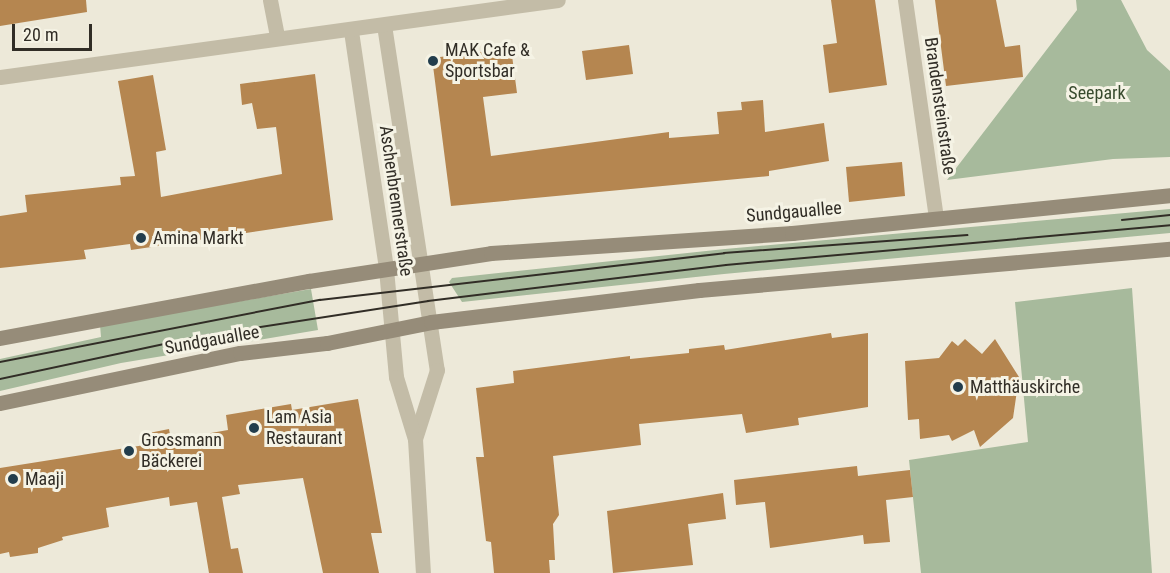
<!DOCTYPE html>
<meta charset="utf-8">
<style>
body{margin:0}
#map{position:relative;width:1170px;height:573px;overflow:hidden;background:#ede9d9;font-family:"Roboto Condensed",sans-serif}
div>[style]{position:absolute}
.green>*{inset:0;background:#a7ba9c}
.building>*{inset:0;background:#b58650}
.street>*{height:15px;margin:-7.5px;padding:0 7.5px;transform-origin:7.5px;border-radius:7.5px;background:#c3bca7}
.secondary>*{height:15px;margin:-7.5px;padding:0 7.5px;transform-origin:7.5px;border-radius:7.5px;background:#968c79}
.tram>*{height:1.5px;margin:-0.75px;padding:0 0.75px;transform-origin:0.75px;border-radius:0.75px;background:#312d26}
.dots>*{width:16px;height:16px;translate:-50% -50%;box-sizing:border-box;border:3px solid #f5f3e5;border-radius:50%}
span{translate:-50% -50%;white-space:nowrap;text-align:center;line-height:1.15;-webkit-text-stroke:6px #f5f3e5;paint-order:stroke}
.poi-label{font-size:18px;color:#312d26}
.left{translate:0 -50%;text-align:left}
.park-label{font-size:18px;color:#384b2e}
.street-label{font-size:18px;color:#312d26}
.scale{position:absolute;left:12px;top:24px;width:80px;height:27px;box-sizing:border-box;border:3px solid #312d26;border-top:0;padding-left:8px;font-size:18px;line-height:21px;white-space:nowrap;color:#312d26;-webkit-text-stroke:4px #f5f3e5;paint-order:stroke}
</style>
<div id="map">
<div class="green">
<i style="clip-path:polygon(1076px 0,1121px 0,1147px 50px,1170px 71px,1170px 157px,1113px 159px,947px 180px,1077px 10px)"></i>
<i style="clip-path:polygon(1170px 209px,1170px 233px,724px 274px,462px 302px,449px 282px,452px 278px,725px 249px)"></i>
<i style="clip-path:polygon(1132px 288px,1152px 573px,921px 573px,909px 460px,1028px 442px,1015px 302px)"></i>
<i style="clip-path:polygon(311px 289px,318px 330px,121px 363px,0 391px,0 359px,101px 337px,100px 325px)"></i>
</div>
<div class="building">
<i style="clip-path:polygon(0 0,86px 0,87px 12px,0 26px)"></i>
<i style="clip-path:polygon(831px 0,875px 0,887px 85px,829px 93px,823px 45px,837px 43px)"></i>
<i style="clip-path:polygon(935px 0,996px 0,1005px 47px,1020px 45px,1023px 77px,946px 86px)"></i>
<i style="clip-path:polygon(629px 45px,633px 74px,586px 80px,582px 51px)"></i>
<i style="clip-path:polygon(511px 48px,517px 93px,483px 97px,491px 156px,669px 132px,669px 138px,719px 134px,717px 112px,742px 110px,741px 102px,763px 100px,765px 132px,824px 123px,829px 161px,769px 171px,769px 176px,451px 206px,432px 58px)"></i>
<i style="clip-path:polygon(315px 74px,333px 220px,131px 250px,130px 244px,84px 250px,86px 259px,0 268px,0 216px,27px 212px,25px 195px,121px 185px,120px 177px,135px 176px,118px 81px,153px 75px,166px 150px,156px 152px,161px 197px,282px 174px,276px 127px,257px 129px,252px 103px,242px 105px,240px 84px)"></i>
<i style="clip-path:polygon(902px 162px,905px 196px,849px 202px,846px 167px)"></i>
<i style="clip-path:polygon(831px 333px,832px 338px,868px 333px,868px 407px,798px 418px,799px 425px,746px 433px,742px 414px,639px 424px,641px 445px,553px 456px,559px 515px,553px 524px,555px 560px,549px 560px,550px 573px,494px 573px,491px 542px,486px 541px,476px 457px,484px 457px,476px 388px,514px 383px,513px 371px,630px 356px,630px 359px,689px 353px,689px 349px,724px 345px,725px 350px)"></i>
<i style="clip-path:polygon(965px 339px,982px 354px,995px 339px,1019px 377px,1013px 418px,980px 447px,974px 430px,952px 441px,949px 435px,920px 439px,919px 419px,908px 420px,905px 361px,939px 358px,952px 341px,958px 346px)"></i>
<i style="clip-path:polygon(358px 399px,382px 533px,371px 533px,379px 573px,323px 573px,303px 478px,238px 485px,240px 494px,222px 497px,231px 549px,238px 548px,243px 573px,209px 573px,197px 502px,170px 506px,169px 497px,106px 508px,109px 527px,62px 537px,63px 540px,38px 548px,38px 553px,10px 557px,9px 552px,0 554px,0 468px,151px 444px,149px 433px,169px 429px,171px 440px,228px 430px,226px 415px,291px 404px,292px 410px)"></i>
<i style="clip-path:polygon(857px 466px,858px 476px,910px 470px,913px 497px,886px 500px,890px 542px,864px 544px,863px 535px,770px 548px,765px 502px,736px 505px,734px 480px)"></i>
<i style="clip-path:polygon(723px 493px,726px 519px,688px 524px,693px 565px,613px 573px,607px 511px)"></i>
</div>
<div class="street">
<i style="left:270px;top:0;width:38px;rotate:79deg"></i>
<i style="left:905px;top:0;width:219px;rotate:81.9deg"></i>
<i style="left:384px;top:25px;width:349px;rotate:81.3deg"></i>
<i style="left:437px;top:370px;width:72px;rotate:107.7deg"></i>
<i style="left:351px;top:31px;width:241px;rotate:81.6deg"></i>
<i style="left:386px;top:269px;width:108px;rotate:84.7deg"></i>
<i style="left:396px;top:377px;width:65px;rotate:73deg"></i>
<i style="left:415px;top:439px;width:134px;rotate:86.6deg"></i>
<i style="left:0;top:77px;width:563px;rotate:-7.86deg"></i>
</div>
<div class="secondary">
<i style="left:0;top:338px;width:314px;rotate:-10.5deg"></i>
<i style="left:309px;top:281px;width:184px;rotate:-8.7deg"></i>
<i style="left:491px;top:253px;width:302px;rotate:-3.8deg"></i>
<i style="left:792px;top:233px;width:380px;rotate:-5.7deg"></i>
<i style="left:0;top:403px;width:245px;rotate:-11.8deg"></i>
<i style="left:240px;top:353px;width:88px;rotate:-6.6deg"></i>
<i style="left:327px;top:343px;width:106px;rotate:-11.4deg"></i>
<i style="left:431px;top:322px;width:270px;rotate:-6.8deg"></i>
<i style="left:699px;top:290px;width:473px;rotate:-5deg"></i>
</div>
<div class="tram">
<i style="left:1122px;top:220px;width:48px;rotate:-5.9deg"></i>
<i style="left:0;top:362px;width:326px;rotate:-11deg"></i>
<i style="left:320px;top:300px;width:407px;rotate:-6.6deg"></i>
<i style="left:724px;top:253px;width:244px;rotate:-4.2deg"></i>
<i style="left:0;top:379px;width:207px;rotate:-12deg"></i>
<i style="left:202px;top:336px;width:229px;rotate:-8.8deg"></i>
<i style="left:428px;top:301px;width:300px;rotate:-6.9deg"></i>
<i style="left:726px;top:265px;width:446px;rotate:-5.1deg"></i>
</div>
<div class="dots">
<i style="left:433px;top:61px;background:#223d4c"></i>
<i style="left:141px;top:238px;background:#223d4c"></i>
<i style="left:958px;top:387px;background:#223d4c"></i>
<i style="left:254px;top:428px;background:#223d4c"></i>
<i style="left:129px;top:451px;background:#223d4c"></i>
<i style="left:13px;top:479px;background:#223d4c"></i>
</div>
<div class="poi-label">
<span class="left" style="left:445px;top:61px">MAK Cafe &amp;<br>Sportsbar</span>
<span class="left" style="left:153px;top:238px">Amina Markt</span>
<span class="left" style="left:970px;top:387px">Matthäuskirche</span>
<span class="left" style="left:266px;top:428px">Lam Asia<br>Restaurant</span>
<span class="left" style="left:141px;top:451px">Grossmann<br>Bäckerei</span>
<span class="left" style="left:25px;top:479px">Maaji</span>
</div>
<div class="park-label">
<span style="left:1097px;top:93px">Seepark</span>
</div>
<div class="street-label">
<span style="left:940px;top:106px;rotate:82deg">Brandensteinstraße</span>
<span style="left:396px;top:201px;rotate:82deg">Aschenbrennerstraße</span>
<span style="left:794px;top:212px;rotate:-5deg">Sundgauallee</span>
<span style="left:212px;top:340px;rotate:-10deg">Sundgauallee</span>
</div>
<div class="scale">20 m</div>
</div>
